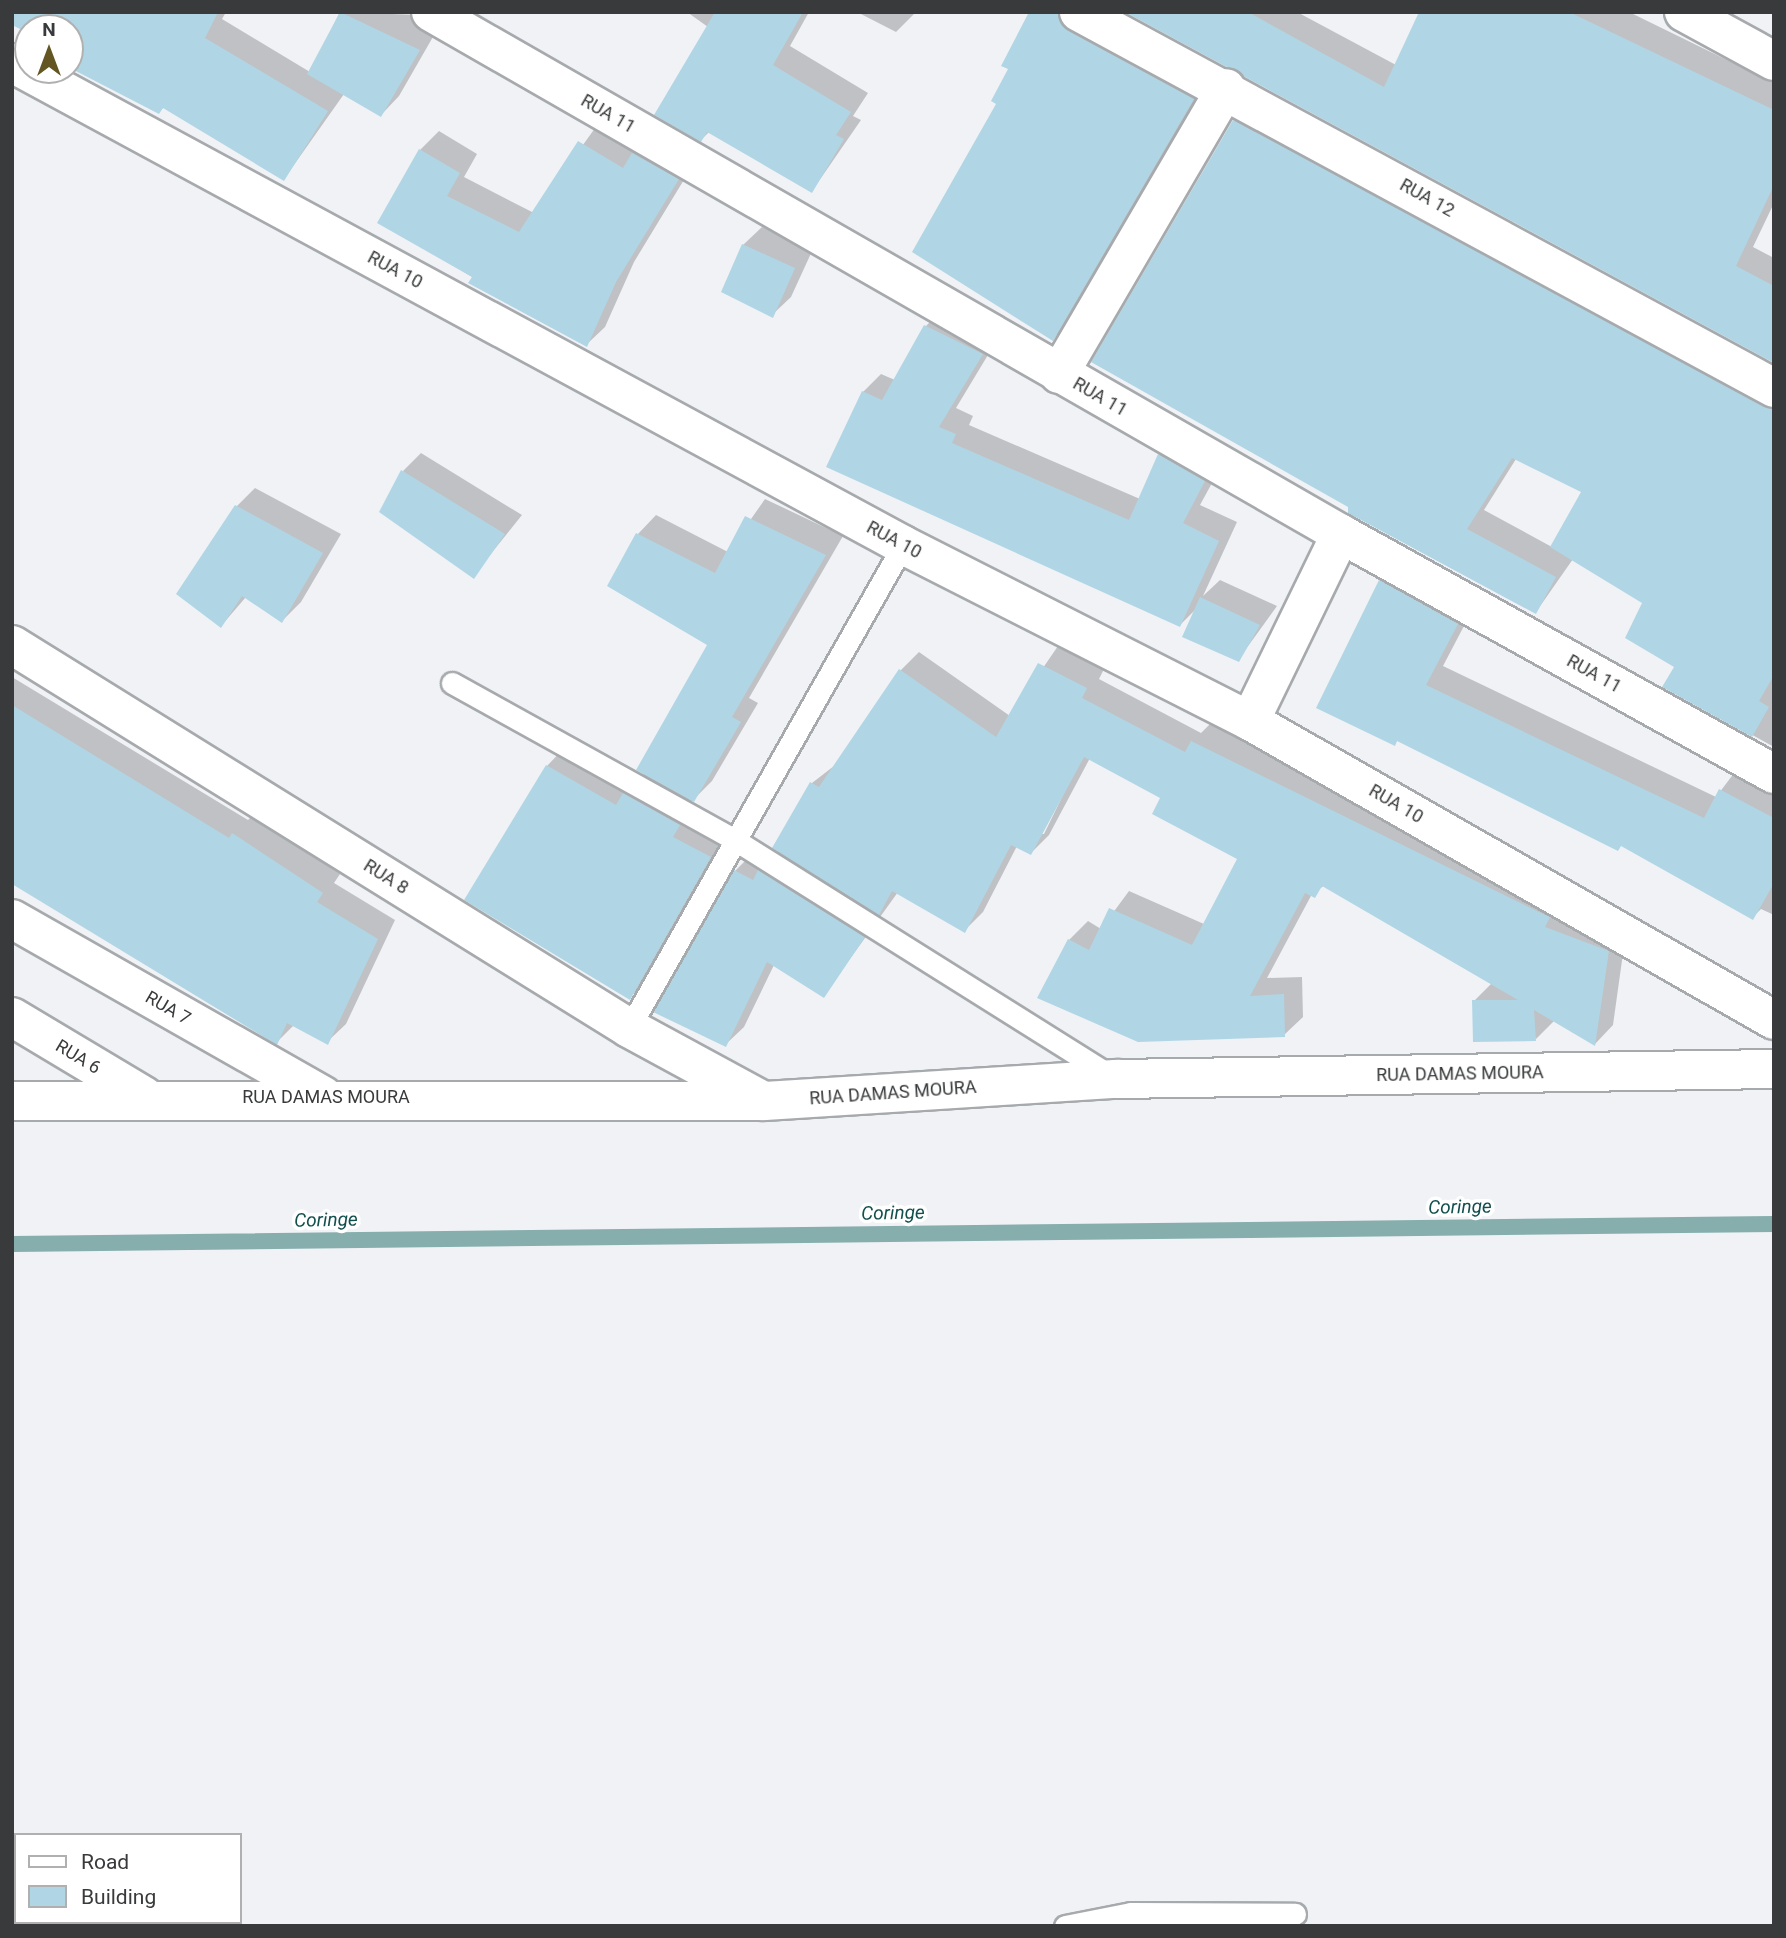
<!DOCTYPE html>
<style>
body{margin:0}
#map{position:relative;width:1786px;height:1938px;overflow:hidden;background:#f0f2f6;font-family:Roboto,sans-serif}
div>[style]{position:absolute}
.shadow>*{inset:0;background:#0003}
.stream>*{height:16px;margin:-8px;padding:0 8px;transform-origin:8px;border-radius:8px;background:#85aeac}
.building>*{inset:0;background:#b0d6e5}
.roads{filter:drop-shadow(2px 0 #a7aaad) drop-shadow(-2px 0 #a7aaad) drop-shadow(0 2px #a7aaad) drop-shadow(0 -2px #a7aaad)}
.lane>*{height:21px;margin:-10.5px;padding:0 10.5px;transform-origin:10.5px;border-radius:10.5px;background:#fff}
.street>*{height:38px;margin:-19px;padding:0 19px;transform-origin:19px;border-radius:19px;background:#fff}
span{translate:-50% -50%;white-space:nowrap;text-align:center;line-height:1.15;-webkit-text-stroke:7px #fff;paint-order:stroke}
.street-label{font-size:18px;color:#393a3b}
.water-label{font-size:19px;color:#12504e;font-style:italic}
.frame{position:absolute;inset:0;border:14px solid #393a3b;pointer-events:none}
.legend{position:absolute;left:14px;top:1833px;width:228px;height:91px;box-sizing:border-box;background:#fff;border:2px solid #b0b0b1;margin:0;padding:9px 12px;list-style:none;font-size:21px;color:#393a3b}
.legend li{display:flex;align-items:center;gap:14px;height:35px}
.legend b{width:35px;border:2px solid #b0b0b1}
.north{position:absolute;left:14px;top:14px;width:70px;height:70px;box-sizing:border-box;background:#fff;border:2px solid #b0b0b1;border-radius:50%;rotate:0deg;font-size:19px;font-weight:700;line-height:28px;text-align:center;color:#393a3b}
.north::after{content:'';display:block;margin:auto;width:24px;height:32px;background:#635622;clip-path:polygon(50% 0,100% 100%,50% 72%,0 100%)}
</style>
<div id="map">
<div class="shadow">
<i style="clip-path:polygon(12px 12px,226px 12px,222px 19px,310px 72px,340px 12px,445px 16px,399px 96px,381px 115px,344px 94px,284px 179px,164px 107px,159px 112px,70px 66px,70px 28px,28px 31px)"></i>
<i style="clip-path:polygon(687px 12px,809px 12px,790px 46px,868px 93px,853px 116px,861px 120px,812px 191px,710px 131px,701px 140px,708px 27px)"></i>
<i style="clip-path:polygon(857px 12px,916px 12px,896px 32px)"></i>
<i style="clip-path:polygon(1035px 12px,1091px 12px,1211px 80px,1071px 320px,1053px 339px,998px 103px)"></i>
<i style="clip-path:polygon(1127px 12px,1297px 12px,1396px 65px,1421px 12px,1629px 12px,1774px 83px,1774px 203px,1753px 247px,1774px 258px,1774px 361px)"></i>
<i style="clip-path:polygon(evenodd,1252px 103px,1774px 385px,1774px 747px,1664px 686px,1676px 666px,1644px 603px,1573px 559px,1536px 612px,1094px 361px,1234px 121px,1252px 103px,1516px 459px,1584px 491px,1552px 547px,1484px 510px,1516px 459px)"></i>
<i style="clip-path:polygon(598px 124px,696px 160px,634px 262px,605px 327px,586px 345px,380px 222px,420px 150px,439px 131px,477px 154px,464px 177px,534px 213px)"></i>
<i style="clip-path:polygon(762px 227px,813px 249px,791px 297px,772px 315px,743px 245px)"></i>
<i style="clip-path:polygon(944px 308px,1000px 335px,956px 408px,973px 416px,969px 425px,1140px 499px,1159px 455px,1178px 437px,1223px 463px,1200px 505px,1237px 522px,1203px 596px,1220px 580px,1277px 606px,1238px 660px,1196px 609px,1180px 625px,863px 392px,881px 374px,895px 380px,926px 326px)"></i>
<i style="clip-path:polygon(421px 453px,522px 515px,473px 576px,403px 471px)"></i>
<i style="clip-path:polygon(255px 488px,341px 534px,301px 602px,282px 621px,246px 597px,221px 626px,237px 506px)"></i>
<i style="clip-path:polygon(765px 499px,843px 536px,749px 698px,758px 703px,712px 781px,691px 802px,697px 806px,690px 818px,728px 838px,648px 980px,629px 998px,547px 766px,565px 747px,632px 785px,645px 773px,709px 645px,609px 586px,638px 534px,656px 515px,728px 552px)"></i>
<i style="clip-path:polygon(1399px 563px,1475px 605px,1443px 666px,1716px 797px,1747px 756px,1774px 770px,1774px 915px,1761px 909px,1752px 918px,1622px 845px,1398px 740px,1394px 744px,1381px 581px)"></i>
<i style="clip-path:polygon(evenodd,1058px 646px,1104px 669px,1099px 679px,1201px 733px,1211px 723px,1626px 932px,1613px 1025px,1595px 1044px,1555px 1020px,1536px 1039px,1474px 1001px,1492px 983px,1325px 885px,1312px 894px,1267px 978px,1302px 977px,1303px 1017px,1284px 1035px,1139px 1040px,1069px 940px,1088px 921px,1101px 929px,1129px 891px,1204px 924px,1239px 858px,1162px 798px,1090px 758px,1049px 835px,1031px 853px,1017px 846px,983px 912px,964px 931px,898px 892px,824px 995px,774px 965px,744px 1027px,725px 1045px,735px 871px,754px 852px,770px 861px,780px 851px,774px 847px,812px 783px,834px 766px,901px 670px,919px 652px,1010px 716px,1058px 646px,1086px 748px,1044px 834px,1040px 834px,1086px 748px)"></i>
<i style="clip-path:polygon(12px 677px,248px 820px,252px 816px,340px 874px,334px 883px,395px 920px,346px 1024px,327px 1042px,294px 1025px,277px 1042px,12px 882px)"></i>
</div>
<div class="stream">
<i style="left:12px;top:1244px;width:1762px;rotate:-0.65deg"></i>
</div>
<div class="building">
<i style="clip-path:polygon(12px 12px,218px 12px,205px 38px,328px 111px,284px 181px,163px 108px,159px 114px,70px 68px,70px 28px,28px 28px,28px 33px,12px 25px)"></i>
<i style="clip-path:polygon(340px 12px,420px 50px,381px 117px,307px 74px)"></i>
<i style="clip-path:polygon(715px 12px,803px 12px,773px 65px,851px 112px,836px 135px,844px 139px,812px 193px,707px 132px,701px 142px,654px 115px)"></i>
<i style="clip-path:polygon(1029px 12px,1057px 12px,1069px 31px,1194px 99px,1053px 341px,912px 252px,996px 104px,991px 101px,1008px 69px,1001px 66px)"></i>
<i style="clip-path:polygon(1125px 12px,1248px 12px,1384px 87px,1419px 12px,1569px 12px,1774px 110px,1774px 185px,1736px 266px,1774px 286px,1774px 363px)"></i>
<i style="clip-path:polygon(1233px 120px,1774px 410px,1774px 675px,1759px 701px,1769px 707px,1752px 737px,1662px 687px,1674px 667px,1625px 638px,1642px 603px,1550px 547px,1581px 492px,1512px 458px,1467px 529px,1556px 577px,1536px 614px,1348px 513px,1348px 507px,1091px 362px)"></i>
<i style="clip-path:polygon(578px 141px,623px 168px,632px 153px,679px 179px,616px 282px,587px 347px,468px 283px,472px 277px,377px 223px,419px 149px,460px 173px,447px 196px,519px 232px)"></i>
<i style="clip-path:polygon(742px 244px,795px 268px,773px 318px,721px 292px)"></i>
<i style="clip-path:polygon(924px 325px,983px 354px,939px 427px,956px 434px,952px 443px,1129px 520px,1158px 454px,1205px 481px,1183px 523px,1219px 541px,1180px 627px,826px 467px,862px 391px,882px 400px)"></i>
<i style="clip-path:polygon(401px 470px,505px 534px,474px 579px,379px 512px)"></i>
<i style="clip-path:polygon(235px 505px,323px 553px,282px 623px,242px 596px,221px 628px,176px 594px)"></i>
<i style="clip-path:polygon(745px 516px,826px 555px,732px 717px,741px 722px,694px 802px,636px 770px,707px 645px,607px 586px,636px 533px,715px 573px)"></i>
<i style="clip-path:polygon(1379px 580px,1458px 624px,1426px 685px,1704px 818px,1719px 789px,1774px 818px,1774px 883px,1753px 920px,1621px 846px,1618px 851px,1397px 741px,1395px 746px,1316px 708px)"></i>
<i style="clip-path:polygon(1200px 597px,1260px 625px,1239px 662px,1182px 637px)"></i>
<i style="clip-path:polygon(1038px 663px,1087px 688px,1082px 698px,1185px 752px,1191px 741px,1543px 914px,1550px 917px,1545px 927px,1609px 951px,1595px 1046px,1534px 1010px,1536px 1041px,1473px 1042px,1472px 1000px,1518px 1000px,1322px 886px,1315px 898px,1305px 893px,1250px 996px,1284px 994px,1285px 1037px,1138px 1042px,1037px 998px,1068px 939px,1089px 950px,1109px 908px,1192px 945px,1237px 859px,1152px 814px,1160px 798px,1084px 757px,1031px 855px,1011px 845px,965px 933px,892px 891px,879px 915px,772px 848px,810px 782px,819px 787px,899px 669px,996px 737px)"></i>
<i style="clip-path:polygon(12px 705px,229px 838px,232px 833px,323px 893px,317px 902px,378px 939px,328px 1045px,287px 1023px,277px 1045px,12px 884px)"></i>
<i style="clip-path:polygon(546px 765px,616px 805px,623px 793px,680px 825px,673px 837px,711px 857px,630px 1000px,464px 900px)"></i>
<i style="clip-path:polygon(734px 870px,753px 880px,758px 870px,865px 937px,824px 998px,767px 962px,726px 1047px,653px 1012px)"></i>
</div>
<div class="roads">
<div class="lane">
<i style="left:452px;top:683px;width:324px;rotate:29deg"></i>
<i style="left:735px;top:840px;width:444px;rotate:32.1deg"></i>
<i style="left:629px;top:1028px;width:555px;rotate:-60.43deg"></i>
<i style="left:1065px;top:1926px;width:67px;rotate:-11.1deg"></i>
<i style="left:1131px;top:1913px;width:164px;rotate:0.3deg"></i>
</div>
<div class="street">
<i style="left:431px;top:12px;width:1049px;rotate:29.84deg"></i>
<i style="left:1341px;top:534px;width:495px;rotate:29deg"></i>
<i style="left:1079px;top:12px;width:790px;rotate:28.41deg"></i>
<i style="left:1684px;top:12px;width:102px;rotate:28.6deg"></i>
<i style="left:12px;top:63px;width:1013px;rotate:28.41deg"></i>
<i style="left:903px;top:545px;width:389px;rotate:26.9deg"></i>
<i style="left:1250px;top:721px;width:603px;rotate:29.71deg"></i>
<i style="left:1059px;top:374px;width:331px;rotate:-59.7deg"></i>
<i style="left:12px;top:645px;width:726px;rotate:31.83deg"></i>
<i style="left:629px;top:1028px;width:147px;rotate:28.5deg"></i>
<i style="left:1250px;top:721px;width:208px;rotate:-64.1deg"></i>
<i style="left:12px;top:919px;width:358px;rotate:29.6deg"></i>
<i style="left:12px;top:1017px;width:154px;rotate:30.9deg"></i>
<i style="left:12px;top:1101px;width:752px"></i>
<i style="left:764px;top:1101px;width:353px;rotate:-3.6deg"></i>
<i style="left:1116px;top:1079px;width:658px;rotate:-0.87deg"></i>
<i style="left:12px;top:1861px;width:4px;rotate:27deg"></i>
<i style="left:96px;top:1922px;width:6px;rotate:45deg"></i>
</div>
</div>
<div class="street-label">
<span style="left:608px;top:114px;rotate:30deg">RUA 11</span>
<span style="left:1427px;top:198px;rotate:29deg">RUA 12</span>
<span style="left:395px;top:270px;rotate:28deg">RUA 10</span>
<span style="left:1100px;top:397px;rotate:30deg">RUA 11</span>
<span style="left:894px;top:540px;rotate:28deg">RUA 10</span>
<span style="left:1594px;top:674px;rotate:29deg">RUA 11</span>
<span style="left:1396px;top:804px;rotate:30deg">RUA 10</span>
<span style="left:386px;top:877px;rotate:32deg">RUA 8</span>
<span style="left:168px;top:1008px;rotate:30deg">RUA 7</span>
<span style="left:78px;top:1057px;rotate:31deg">RUA 6</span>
<span style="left:1460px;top:1074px;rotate:-1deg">RUA DAMAS MOURA</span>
<span style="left:893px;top:1093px;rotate:-4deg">RUA DAMAS MOURA</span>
<span style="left:326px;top:1097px">RUA DAMAS MOURA</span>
</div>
<div class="water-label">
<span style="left:1460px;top:1207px;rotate:-1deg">Coringe</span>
<span style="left:893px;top:1213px;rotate:-1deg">Coringe</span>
<span style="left:326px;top:1220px;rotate:-1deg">Coringe</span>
</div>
<div class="frame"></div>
<ul class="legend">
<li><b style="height:9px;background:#fff"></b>Road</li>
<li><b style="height:19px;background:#b0d6e5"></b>Building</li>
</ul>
<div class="north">N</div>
</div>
